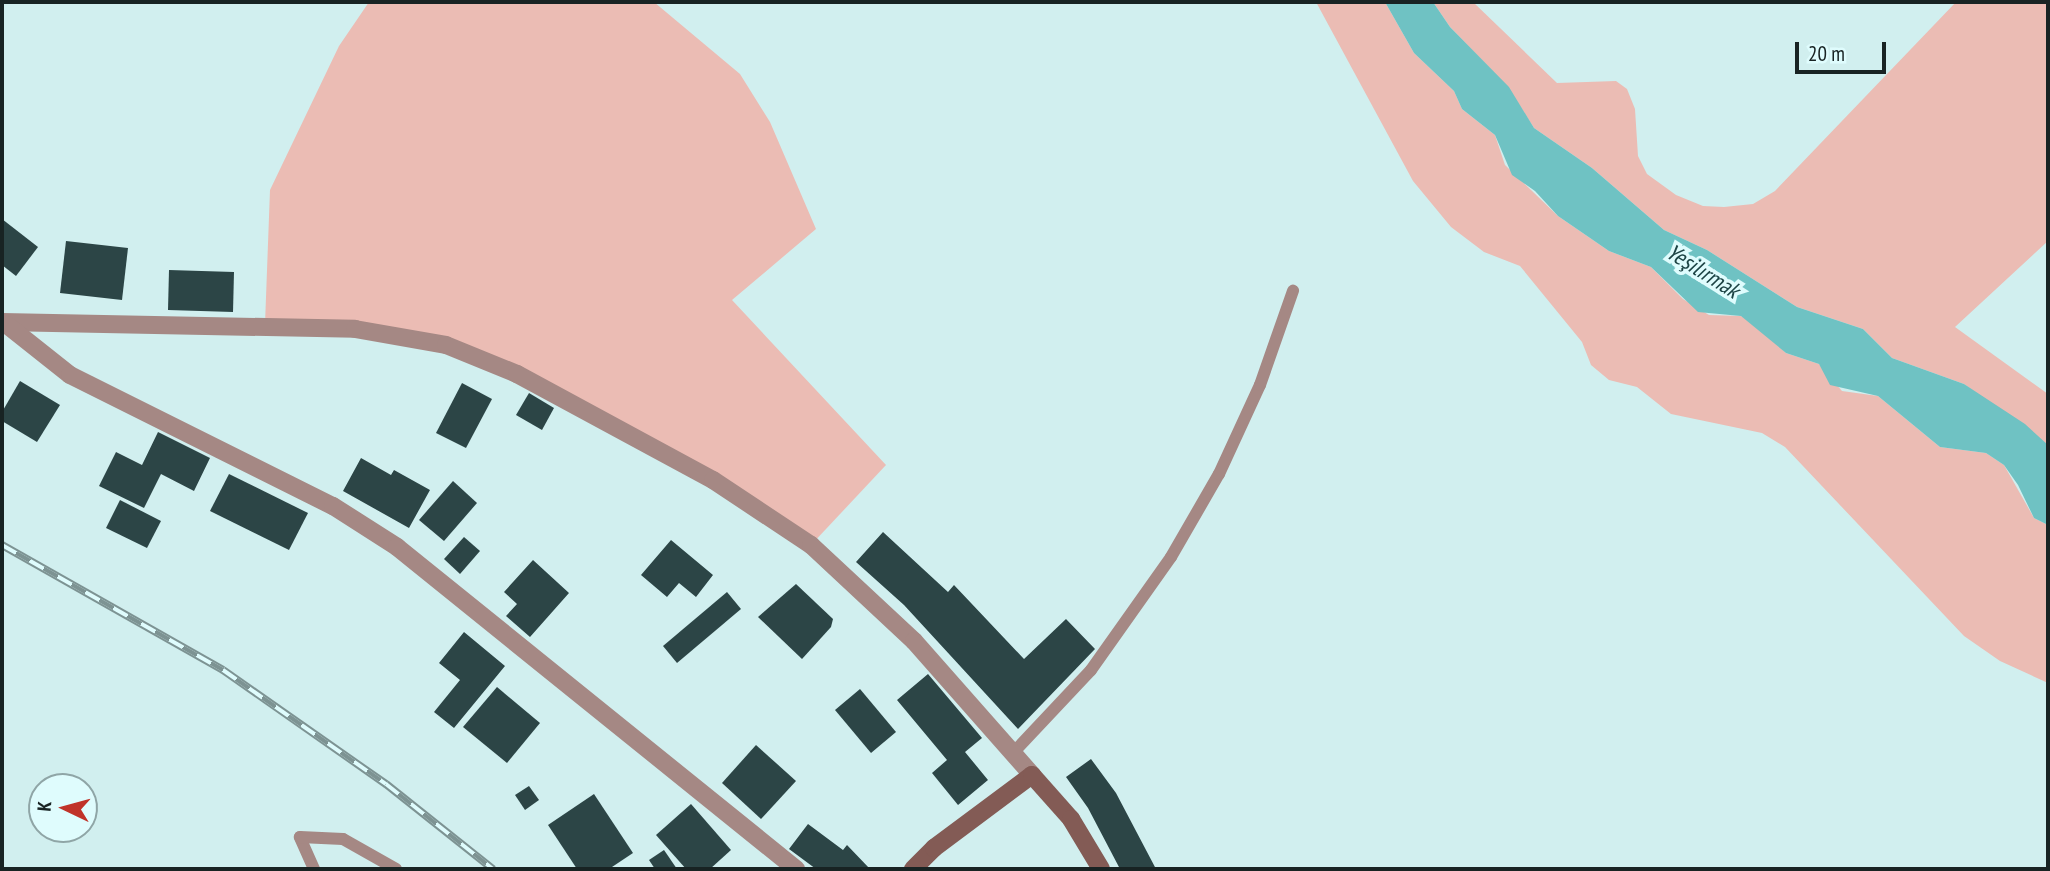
<!DOCTYPE html>
<meta charset="utf-8">
<style>
body{margin:0}
#map{position:relative;width:2050px;height:871px;overflow:hidden;background:#d1efef;font-family:"PT Sans Narrow",sans-serif}
div>[style]{position:absolute}
.green>*{inset:0;background:#ebbcb4}
.water>*{inset:0;background:#6fc2c3}
.building>*{inset:0;background:#2c4546}
.lane>*{height:12px;margin:-6px;padding:0 6px;transform-origin:6px;border-radius:6px;background:#a58884}
.street>*{height:18px;margin:-9px;padding:0 9px;transform-origin:9px;border-radius:9px;background:#a58884}
.secondary>*{height:18px;margin:-9px;padding:0 9px;transform-origin:9px;border-radius:9px;background:#835b55}
.rail>*{height:8px;margin-top:-4px;transform-origin:0;background:repeating-linear-gradient(90deg,#dffcfd 0 16px,#7d9393 0 32px);box-sizing:border-box;border-block:2px solid #7d9393}
span{translate:-50% -50%;white-space:nowrap;text-align:center;line-height:1.15;-webkit-text-stroke:7px #dffcfd;paint-order:stroke}
.water-label{font-size:23px;color:#1d4445;font-style:italic}
.frame{position:absolute;inset:0;border:4px solid #182323;pointer-events:none}
.north{position:absolute;left:28px;top:773px;width:70px;height:70px;box-sizing:border-box;background:#dffcfd;border:2px solid #8fa5a6;border-radius:50%;rotate:275deg;font-size:19px;font-weight:700;line-height:28px;text-align:center;color:#182323}
.north::after{content:'';display:block;margin:auto;width:24px;height:32px;background:#c03329;clip-path:polygon(50% 0,100% 100%,50% 72%,0 100%)}
.scale{position:absolute;left:1795px;top:42px;width:91px;height:32px;box-sizing:border-box;border:4px solid #182323;border-top:0;padding-left:9px;font-size:21px;line-height:24px;white-space:nowrap;color:#182323;-webkit-text-stroke:5px #dffcfd;paint-order:stroke}
</style>
<div id="map">
<div class="green">
<i style="clip-path:polygon(369px 2px,654px 2px,740px 74px,770px 122px,816px 229px,732px 300px,886px 465px,811px 545px,776px 519px,446px 345px,265px 324px,270px 190px,339px 46px)"></i>
<i style="clip-path:polygon(1316px 2px,1385px 2px,1414px 53px,1454px 91px,1462px 109px,1495px 135px,1505px 165px,1558px 216px,1609px 251px,1651px 267px,1683px 299px,1709px 315px,1741px 316px,1752px 322px,1786px 353px,1819px 364px,1842px 391px,1878px 396px,1940px 447px,1986px 453px,2004px 465px,2034px 518px,2048px 525px,2048px 683px,2000px 661px,1964px 636px,1785px 447px,1762px 433px,1671px 414px,1637px 387px,1609px 380px,1591px 365px,1582px 342px,1520px 266px,1484px 252px,1451px 227px,1413px 181px)"></i>
<i style="clip-path:polygon(1433px 2px,1473px 2px,1557px 83px,1616px 81px,1627px 89px,1635px 109px,1638px 156px,1647px 174px,1676px 195px,1703px 206px,1724px 207px,1753px 204px,1775px 191px,1956px 2px,2048px 2px,2048px 241px,1955px 327px,2048px 394px,2048px 445px,1964px 384px,1892px 358px,1863px 329px,1797px 307px,1707px 250px,1664px 230px,1592px 168px,1534px 128px,1508px 87px,1450px 27px)"></i>
</div>
<div class="water">
<i style="clip-path:polygon(1385px 2px,1433px 2px,1450px 27px,1509px 87px,1534px 128px,1592px 168px,1664px 230px,1707px 250px,1797px 307px,1863px 329px,1892px 358px,1964px 384px,2025px 424px,2048px 445px,2048px 525px,2034px 518px,2018px 485px,2004px 465px,1986px 453px,1940px 447px,1878px 396px,1830px 385px,1819px 364px,1786px 353px,1741px 316px,1698px 312px,1651px 267px,1609px 251px,1558px 216px,1535px 191px,1512px 175px,1495px 135px,1462px 109px,1454px 91px,1414px 53px)"></i>
</div>
<div class="building">
<i style="clip-path:polygon(2px 219px,38px 247px,16px 276px,2px 265px)"></i>
<i style="clip-path:polygon(66px 241px,128px 248px,122px 300px,60px 293px)"></i>
<i style="clip-path:polygon(169px 270px,234px 272px,233px 312px,168px 310px)"></i>
<i style="clip-path:polygon(20px 381px,60px 405px,37px 442px,2px 421px,2px 412px)"></i>
<i style="clip-path:polygon(462px 383px,492px 399px,466px 448px,436px 433px)"></i>
<i style="clip-path:polygon(529px 393px,554px 408px,542px 430px,516px 415px)"></i>
<i style="clip-path:polygon(158px 432px,210px 458px,194px 491px,161px 474px,144px 508px,99px 486px,116px 452px,142px 465px)"></i>
<i style="clip-path:polygon(361px 458px,391px 475px,394px 470px,430px 490px,409px 528px,343px 491px)"></i>
<i style="clip-path:polygon(229px 474px,308px 513px,289px 550px,210px 511px)"></i>
<i style="clip-path:polygon(453px 481px,477px 503px,444px 541px,419px 520px)"></i>
<i style="clip-path:polygon(120px 500px,161px 521px,147px 548px,106px 528px)"></i>
<i style="clip-path:polygon(883px 532px,948px 592px,954px 585px,1024px 659px,1066px 619px,1095px 649px,1018px 729px,904px 605px,856px 562px)"></i>
<i style="clip-path:polygon(464px 537px,480px 551px,460px 574px,444px 559px)"></i>
<i style="clip-path:polygon(671px 540px,713px 575px,696px 597px,679px 583px,667px 597px,641px 575px)"></i>
<i style="clip-path:polygon(533px 560px,569px 593px,530px 637px,506px 616px,517px 604px,504px 592px)"></i>
<i style="clip-path:polygon(796px 584px,833px 619px,831px 627px,802px 659px,758px 617px)"></i>
<i style="clip-path:polygon(727px 592px,741px 609px,677px 663px,663px 646px)"></i>
<i style="clip-path:polygon(464px 632px,505px 666px,454px 728px,434px 712px,460px 680px,439px 663px)"></i>
<i style="clip-path:polygon(928px 674px,982px 738px,965px 752px,988px 780px,958px 805px,932px 773px,947px 760px,897px 700px)"></i>
<i style="clip-path:polygon(497px 687px,540px 723px,507px 763px,463px 727px)"></i>
<i style="clip-path:polygon(860px 689px,896px 732px,871px 753px,835px 710px)"></i>
<i style="clip-path:polygon(756px 745px,796px 781px,761px 819px,722px 783px)"></i>
<i style="clip-path:polygon(1091px 759px,1116px 793px,1156px 869px,1120px 869px,1088px 808px,1066px 777px)"></i>
<i style="clip-path:polygon(529px 786px,539px 800px,525px 810px,515px 795px)"></i>
<i style="clip-path:polygon(594px 794px,633px 853px,609px 869px,577px 869px,548px 825px)"></i>
<i style="clip-path:polygon(691px 804px,731px 850px,710px 869px,686px 869px,656px 835px)"></i>
<i style="clip-path:polygon(808px 824px,843px 850px,847px 845px,870px 869px,816px 869px,789px 849px)"></i>
<i style="clip-path:polygon(664px 850px,677px 869px,655px 869px,649px 860px)"></i>
</div>
<div class="lane">
<i style="left:1014px;top:752px;width:112px;rotate:-46.8deg"></i>
<i style="left:1091px;top:670px;width:138px;rotate:-54.7deg"></i>
<i style="left:1171px;top:557px;width:96px;rotate:-60deg"></i>
<i style="left:1219px;top:474px;width:98px;rotate:-65.3deg"></i>
<i style="left:1260px;top:385px;width:100px;rotate:-70.7deg"></i>
<i style="left:314px;top:869px;width:35px;rotate:-114deg"></i>
<i style="left:300px;top:837px;width:43px;rotate:2.7deg"></i>
<i style="left:343px;top:839px;width:61px;rotate:29.5deg"></i>
</div>
<div class="street">
<i style="left:2px;top:322px;width:353px;rotate:1.1deg"></i>
<i style="left:355px;top:329px;width:92px;rotate:10deg"></i>
<i style="left:446px;top:345px;width:77px;rotate:22.2deg"></i>
<i style="left:517px;top:374px;width:223px;rotate:28.4deg"></i>
<i style="left:713px;top:480px;width:118px;rotate:33.6deg"></i>
<i style="left:811px;top:545px;width:141px;rotate:43deg"></i>
<i style="left:914px;top:641px;width:179px;rotate:48.6deg"></i>
<i style="left:7px;top:325px;width:80px;rotate:38.4deg"></i>
<i style="left:70px;top:375px;width:294px;rotate:26.5deg"></i>
<i style="left:333px;top:506px;width:76px;rotate:32.6deg"></i>
<i style="left:397px;top:547px;width:513px;rotate:38.9deg"></i>
</div>
<div class="secondary">
<i style="left:913px;top:869px;width:30px;rotate:-45deg"></i>
<i style="left:934px;top:848px;width:122px;rotate:-36.7deg"></i>
<i style="left:1032px;top:775px;width:59px;rotate:48.4deg"></i>
<i style="left:1071px;top:819px;width:58px;rotate:59deg"></i>
</div>
<div class="rail">
<i style="left:2px;top:545px;width:254px;rotate:29.5deg"></i>
<i style="left:223px;top:670px;width:199px;rotate:35deg"></i>
<i style="left:386px;top:784px;width:137px;rotate:38.5deg"></i>
</div>
<div class="water-label">
<span style="left:1703px;top:271px;rotate:32deg">Yeşilırmak</span>
</div>
<div class="frame"></div>
<div class="north">K</div>
<div class="scale">20 m</div>
</div>
